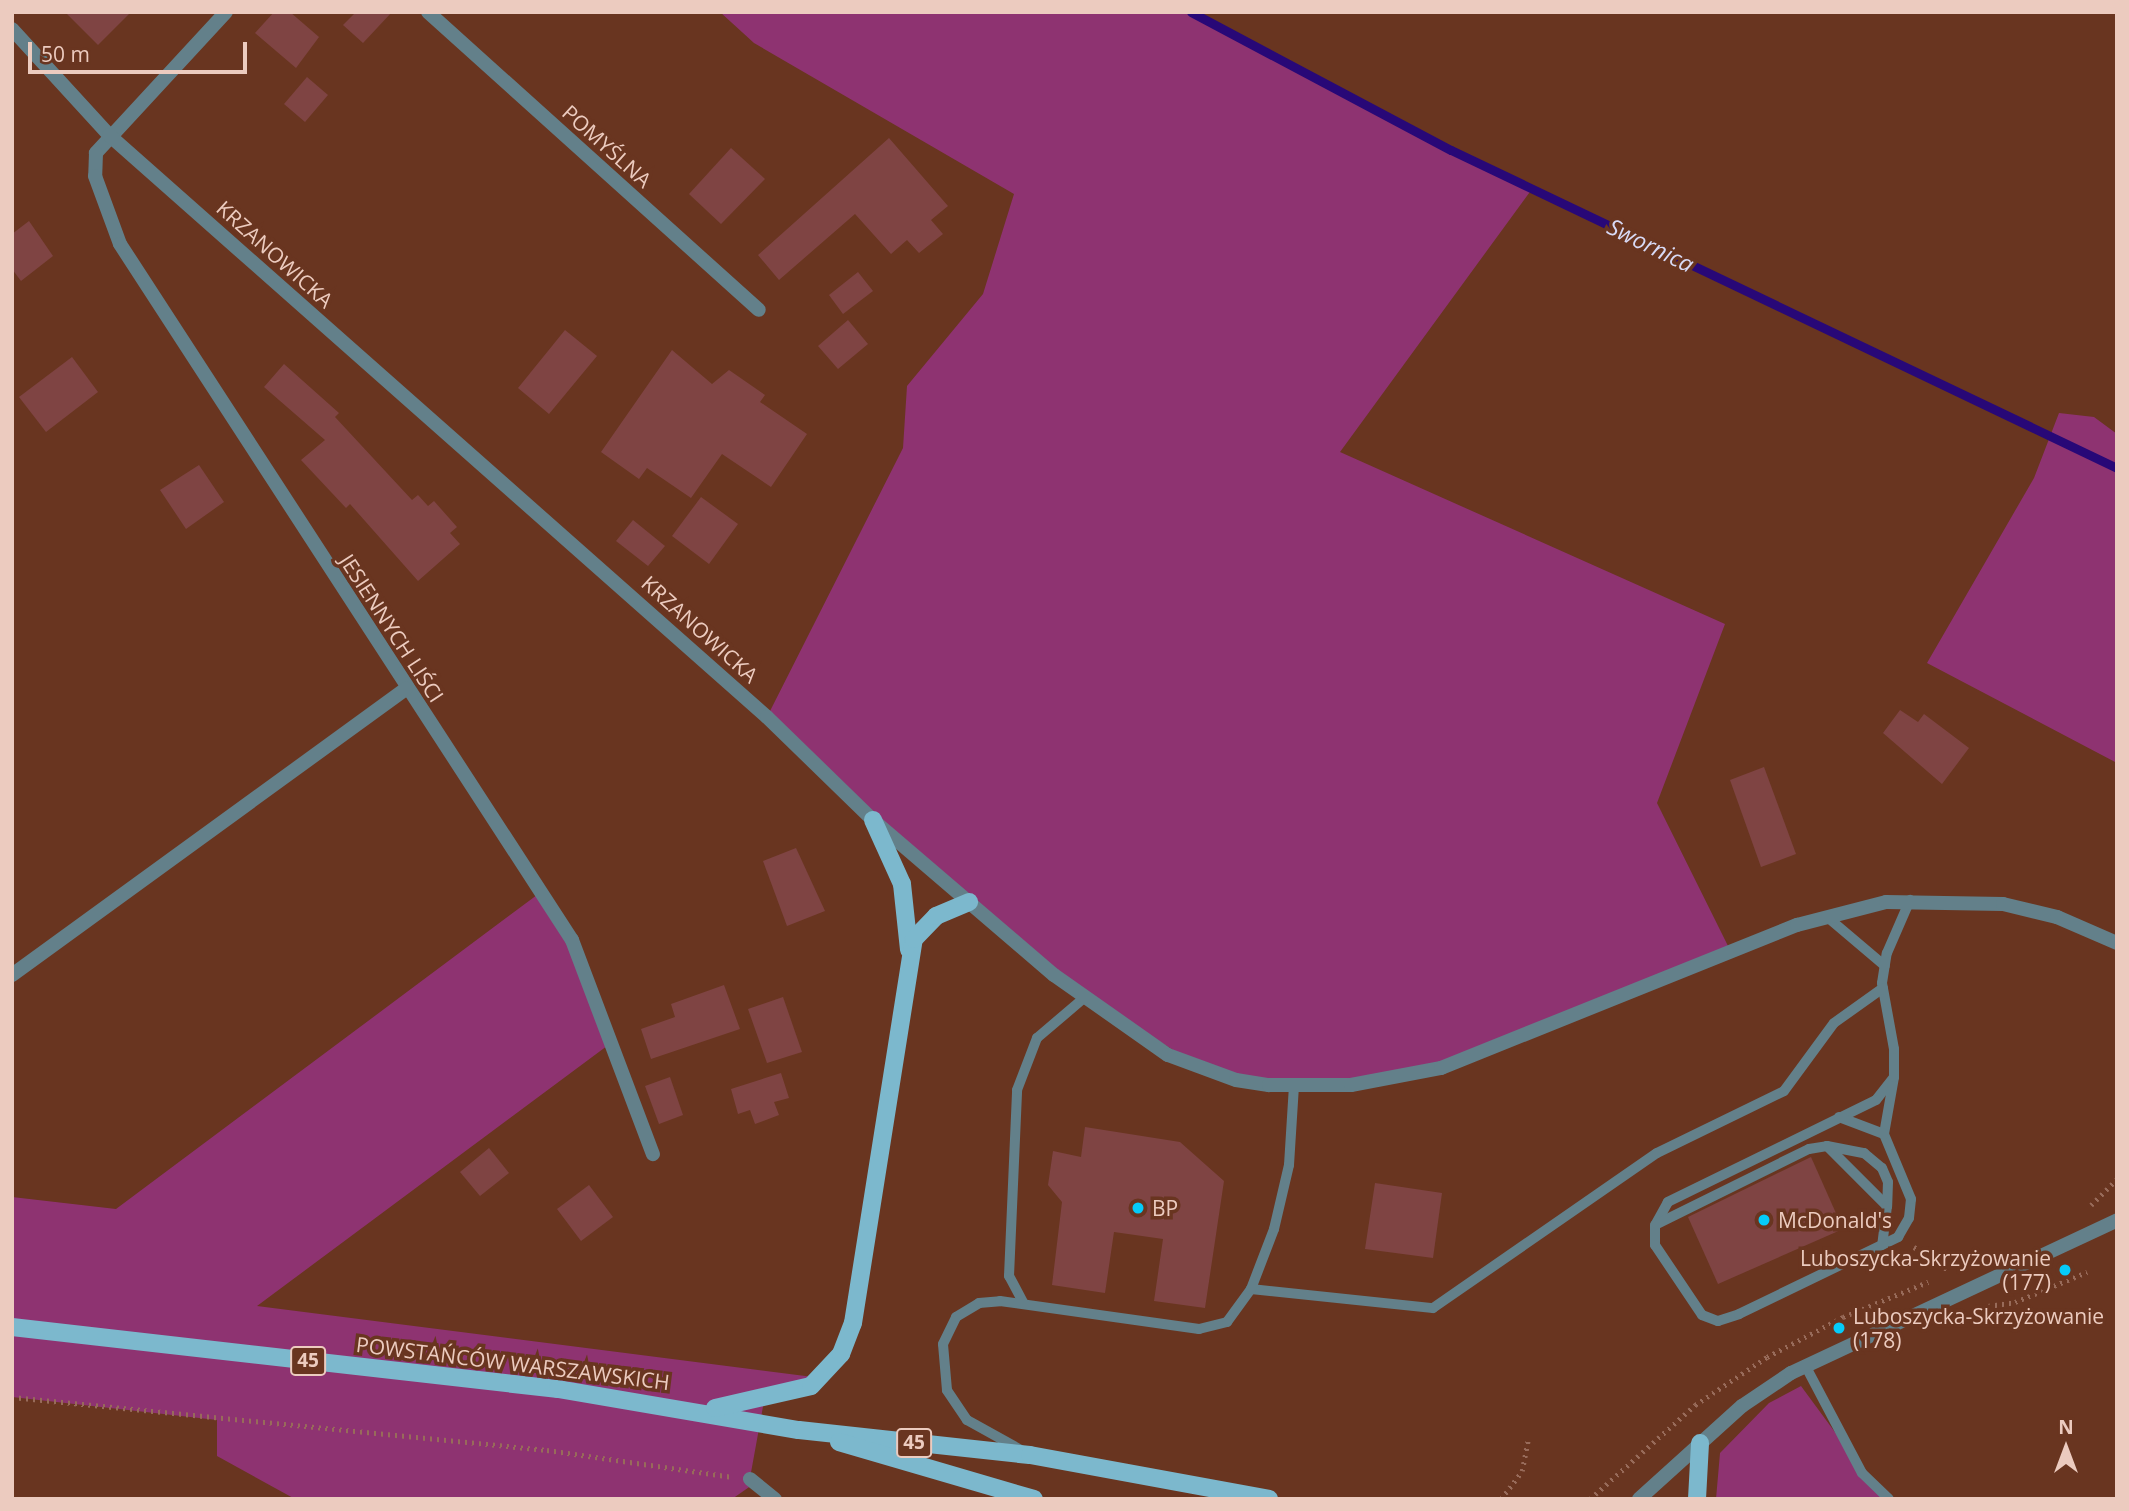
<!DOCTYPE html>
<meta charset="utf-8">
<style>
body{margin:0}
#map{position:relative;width:2129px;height:1511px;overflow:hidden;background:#693520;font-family:"Open Sans",sans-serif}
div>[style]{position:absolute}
.green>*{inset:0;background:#8e3371}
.stream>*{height:9px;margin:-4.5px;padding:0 4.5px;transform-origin:4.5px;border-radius:4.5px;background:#280877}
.building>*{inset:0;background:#7f4443}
.path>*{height:4.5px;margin-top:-2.25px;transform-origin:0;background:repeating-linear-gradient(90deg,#986b5a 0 2px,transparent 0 7px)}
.service>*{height:10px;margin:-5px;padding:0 5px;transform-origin:5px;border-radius:5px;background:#63808a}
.minor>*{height:14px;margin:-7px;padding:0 7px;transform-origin:7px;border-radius:7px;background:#63808a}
.tertiary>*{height:14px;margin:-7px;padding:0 7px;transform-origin:7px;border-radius:7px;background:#63808a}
.primary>*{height:18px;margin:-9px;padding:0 9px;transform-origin:9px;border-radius:9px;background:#7cb8cd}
.dots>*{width:19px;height:19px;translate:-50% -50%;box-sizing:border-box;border:4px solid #693520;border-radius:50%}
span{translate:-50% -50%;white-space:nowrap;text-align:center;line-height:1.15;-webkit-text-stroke:7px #693520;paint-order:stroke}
.shield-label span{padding:2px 5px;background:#693520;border:2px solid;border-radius:5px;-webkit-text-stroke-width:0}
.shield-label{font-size:19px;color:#eccbbf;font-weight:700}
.street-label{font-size:21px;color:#eccbbf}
.poi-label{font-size:21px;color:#eccbbf}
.left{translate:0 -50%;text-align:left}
.right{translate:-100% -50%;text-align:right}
.water-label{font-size:23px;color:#d8daf6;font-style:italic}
.frame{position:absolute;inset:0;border:14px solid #eccbbf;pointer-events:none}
.north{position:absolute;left:2031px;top:1413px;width:70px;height:70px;-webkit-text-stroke:5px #693520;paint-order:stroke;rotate:0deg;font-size:19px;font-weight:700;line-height:28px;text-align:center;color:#eccbbf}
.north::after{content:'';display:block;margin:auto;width:24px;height:32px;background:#eccbbf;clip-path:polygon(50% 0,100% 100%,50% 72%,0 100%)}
.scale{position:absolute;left:28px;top:42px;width:219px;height:32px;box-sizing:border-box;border:4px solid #eccbbf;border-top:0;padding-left:9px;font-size:21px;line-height:24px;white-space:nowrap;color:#eccbbf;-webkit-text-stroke:5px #693520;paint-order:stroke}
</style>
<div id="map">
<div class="green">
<i style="clip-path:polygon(720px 12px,1191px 12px,1532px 189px,1340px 452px,1725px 624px,1657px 803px,1731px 952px,1491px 1052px,1310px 1087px,1205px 1070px,1054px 975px,767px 717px,903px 448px,907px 386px,983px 294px,1014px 194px,754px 43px)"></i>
<i style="clip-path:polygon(2059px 413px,2094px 417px,2117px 434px,2117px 763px,1927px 663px,2034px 478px)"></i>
<i style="clip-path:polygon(541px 892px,572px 940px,611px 1043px,257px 1306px,821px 1378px,764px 1401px,750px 1478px,755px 1483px,732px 1499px,295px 1499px,217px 1456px,217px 1420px,12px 1397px,12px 1197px,116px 1209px)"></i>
<i style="clip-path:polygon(1801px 1386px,1851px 1454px,1889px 1499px,1716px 1499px,1720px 1453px,1769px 1403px)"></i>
</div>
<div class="stream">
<i style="left:1191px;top:12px;width:294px;rotate:28deg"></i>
<i style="left:1451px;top:150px;width:738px;rotate:25.52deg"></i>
</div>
<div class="building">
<i style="clip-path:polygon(65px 12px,131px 12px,98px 45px)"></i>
<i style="clip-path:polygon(274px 12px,290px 12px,319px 37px,296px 68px,255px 33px)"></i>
<i style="clip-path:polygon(356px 12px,392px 12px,363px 43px,343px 25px)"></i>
<i style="clip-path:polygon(307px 77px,328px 95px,305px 122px,284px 104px)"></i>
<i style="clip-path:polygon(889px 138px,948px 206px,931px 220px,943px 234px,919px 253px,907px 240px,891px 254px,855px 214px,779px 280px,758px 255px)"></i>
<i style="clip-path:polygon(731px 148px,765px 179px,721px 224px,689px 194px)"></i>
<i style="clip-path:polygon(29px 221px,53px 256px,21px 281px,12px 269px,12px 234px)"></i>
<i style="clip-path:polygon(858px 272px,873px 291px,843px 314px,829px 295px)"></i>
<i style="clip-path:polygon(848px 320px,868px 344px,838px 369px,818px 346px)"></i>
<i style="clip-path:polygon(565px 330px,597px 356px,549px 414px,518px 388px)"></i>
<i style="clip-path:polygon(672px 350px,712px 384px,729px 370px,765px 395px,760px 402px,807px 434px,771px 487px,722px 454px,691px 498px,647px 468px,639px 479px,601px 452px)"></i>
<i style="clip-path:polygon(72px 357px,98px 392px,46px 432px,19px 397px)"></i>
<i style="clip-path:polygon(284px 364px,339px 413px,335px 417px,412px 500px,418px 495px,428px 506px,434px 501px,457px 527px,450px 533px,460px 544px,418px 581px,350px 504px,346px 508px,301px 460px,325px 440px,264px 387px)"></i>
<i style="clip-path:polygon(199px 465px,224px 502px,186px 529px,160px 490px)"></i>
<i style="clip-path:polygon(701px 497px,738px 524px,709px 564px,672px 536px)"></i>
<i style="clip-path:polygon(633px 520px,665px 546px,648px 566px,616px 541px)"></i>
<i style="clip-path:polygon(1900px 710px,1918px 722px,1924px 714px,1969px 748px,1942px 784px,1883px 733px)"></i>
<i style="clip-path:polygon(1764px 767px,1796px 854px,1761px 867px,1730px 780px)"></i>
<i style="clip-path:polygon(796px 848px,825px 911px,787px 926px,763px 861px)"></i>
<i style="clip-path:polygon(724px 985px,740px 1029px,651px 1059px,641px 1029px,675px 1017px,671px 1004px)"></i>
<i style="clip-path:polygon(783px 997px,802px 1052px,767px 1063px,748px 1009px)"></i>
<i style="clip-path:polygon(781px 1073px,789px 1098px,774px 1102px,779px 1115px,755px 1124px,750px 1110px,738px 1114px,731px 1089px)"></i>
<i style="clip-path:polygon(670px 1077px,683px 1115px,659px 1124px,645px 1086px)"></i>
<i style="clip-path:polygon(1085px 1127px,1180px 1142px,1224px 1181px,1205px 1308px,1154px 1301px,1163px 1239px,1114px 1232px,1105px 1293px,1052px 1285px,1062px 1202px,1048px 1185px,1053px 1151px,1081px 1157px)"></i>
<i style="clip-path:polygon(489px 1148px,509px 1173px,480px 1196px,460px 1172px)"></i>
<i style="clip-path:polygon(1811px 1157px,1843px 1229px,1718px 1284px,1688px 1217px)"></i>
<i style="clip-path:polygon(1375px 1183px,1442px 1193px,1433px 1258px,1365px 1249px)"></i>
<i style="clip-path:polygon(589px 1185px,613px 1217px,581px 1241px,557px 1209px)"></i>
</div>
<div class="path">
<i style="left:2091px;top:1205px;width:37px;rotate:-45deg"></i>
<i style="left:1914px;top:1247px;width:32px;rotate:28deg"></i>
<i style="left:1942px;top:1262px;width:13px;rotate:58deg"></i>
<i style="left:1988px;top:1306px;width:27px;rotate:-8deg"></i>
<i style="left:2015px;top:1302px;width:78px;rotate:-22.6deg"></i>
<i style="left:12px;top:1397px;width:538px;rotate:5.66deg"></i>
<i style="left:547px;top:1450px;width:186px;rotate:8.3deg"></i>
<i style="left:1501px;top:1499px;width:35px;rotate:-53deg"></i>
<i style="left:1522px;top:1471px;width:31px;rotate:-79deg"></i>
<i style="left:1590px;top:1499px;width:141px;rotate:-41.8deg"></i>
<i style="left:1695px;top:1405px;width:87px;rotate:-33.7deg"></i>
<i style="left:1767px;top:1357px;width:86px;rotate:-27.8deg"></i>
<i style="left:1843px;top:1317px;width:92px;rotate:-22.4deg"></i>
</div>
<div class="service">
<i style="left:1826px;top:916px;width:77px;rotate:40.3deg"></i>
<i style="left:1894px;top:1077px;width:29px;rotate:128deg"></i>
<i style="left:1876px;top:1100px;width:232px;rotate:153.9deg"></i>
<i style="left:1668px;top:1202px;width:26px;rotate:119deg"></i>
<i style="left:1655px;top:1225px;width:20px;rotate:90deg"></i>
<i style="left:1655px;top:1245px;width:84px;rotate:56.1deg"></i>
<i style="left:1702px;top:1315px;width:17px;rotate:21deg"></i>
<i style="left:1718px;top:1321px;width:22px;rotate:-18deg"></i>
<i style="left:1739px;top:1314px;width:177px;rotate:-25.8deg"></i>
<i style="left:1898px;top:1237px;width:22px;rotate:-60deg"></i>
<i style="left:1909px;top:1218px;width:19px;rotate:-84deg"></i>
<i style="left:1911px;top:1199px;width:70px;rotate:-112.6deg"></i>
<i style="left:1884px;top:1134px;width:58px;rotate:-80deg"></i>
<i style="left:1894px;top:1077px;width:28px;rotate:-90deg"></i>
<i style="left:1894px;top:1049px;width:67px;rotate:-100.3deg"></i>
<i style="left:1882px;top:983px;width:30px;rotate:-81deg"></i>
<i style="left:1887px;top:953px;width:58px;rotate:-66.5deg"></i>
<i style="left:1839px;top:1117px;width:48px;rotate:20.7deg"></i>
<i style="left:1827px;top:1146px;width:38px;rotate:11deg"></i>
<i style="left:1864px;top:1153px;width:23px;rotate:40deg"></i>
<i style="left:1882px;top:1168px;width:15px;rotate:67deg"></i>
<i style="left:1888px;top:1182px;width:24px;rotate:92deg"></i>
<i style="left:1657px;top:1224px;width:169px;rotate:-26.3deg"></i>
<i style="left:1809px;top:1149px;width:18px;rotate:-9deg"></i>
<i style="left:1827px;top:1146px;width:85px;rotate:45deg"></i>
<i style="left:1887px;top:1206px;width:39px;rotate:97deg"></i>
<i style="left:1251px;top:1289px;width:183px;rotate:6deg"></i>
<i style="left:1433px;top:1308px;width:272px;rotate:-34.7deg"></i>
<i style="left:1657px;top:1153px;width:141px;rotate:-26deg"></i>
<i style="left:1784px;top:1091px;width:84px;rotate:-53.7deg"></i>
<i style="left:1834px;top:1023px;width:60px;rotate:-35.5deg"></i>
<i style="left:1024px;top:1304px;width:32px;rotate:-118deg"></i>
<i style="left:1009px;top:1276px;width:186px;rotate:-87.5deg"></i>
<i style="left:1017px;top:1090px;width:56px;rotate:-69deg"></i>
<i style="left:1037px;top:1038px;width:62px;rotate:-40.4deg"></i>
<i style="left:1805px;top:1365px;width:122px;rotate:62.2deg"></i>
<i style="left:1862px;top:1473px;width:37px;rotate:44deg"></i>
<i style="left:1021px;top:1450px;width:62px;rotate:-150.9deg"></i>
<i style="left:967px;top:1420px;width:36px;rotate:-124deg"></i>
<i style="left:947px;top:1390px;width:46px;rotate:-95deg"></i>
<i style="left:943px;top:1344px;width:30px;rotate:-64deg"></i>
<i style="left:956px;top:1317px;width:27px;rotate:-31deg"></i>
<i style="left:979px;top:1303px;width:21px;rotate:-5deg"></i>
<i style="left:1000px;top:1301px;width:201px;rotate:8deg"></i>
<i style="left:1199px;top:1329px;width:29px;rotate:-14deg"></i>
<i style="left:1227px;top:1322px;width:41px;rotate:-54deg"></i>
<i style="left:1251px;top:1289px;width:64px;rotate:-69deg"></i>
<i style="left:1274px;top:1229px;width:66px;rotate:-76.8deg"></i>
<i style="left:1289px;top:1165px;width:79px;rotate:-86.4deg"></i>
</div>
<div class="minor">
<i style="left:226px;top:12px;width:192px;rotate:132.7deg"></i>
<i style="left:96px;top:153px;width:23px;rotate:92deg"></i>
<i style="left:95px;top:176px;width:72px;rotate:69.8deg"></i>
<i style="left:120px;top:244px;width:830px;rotate:57deg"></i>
<i style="left:572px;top:940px;width:229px;rotate:69.3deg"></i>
<i style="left:428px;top:12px;width:445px;rotate:42deg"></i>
<i style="left:12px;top:975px;width:487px;rotate:-36deg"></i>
<i style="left:750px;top:1479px;width:32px;rotate:39deg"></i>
</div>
<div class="tertiary">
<i style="left:12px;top:29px;width:144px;rotate:47.5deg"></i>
<i style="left:109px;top:135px;width:878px;rotate:41.49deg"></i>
<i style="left:767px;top:717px;width:148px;rotate:44.2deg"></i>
<i style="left:873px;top:820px;width:238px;rotate:40.6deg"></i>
<i style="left:1054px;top:975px;width:139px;rotate:35.1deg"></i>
<i style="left:1168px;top:1055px;width:72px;rotate:20.2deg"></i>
<i style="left:1236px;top:1080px;width:33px;rotate:9deg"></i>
<i style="left:1269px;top:1085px;width:82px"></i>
<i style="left:1351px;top:1085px;width:92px;rotate:-10.7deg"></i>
<i style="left:1441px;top:1068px;width:384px;rotate:-21.9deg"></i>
<i style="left:1797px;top:925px;width:92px;rotate:-14.5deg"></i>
<i style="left:1886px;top:902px;width:117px;rotate:1deg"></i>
<i style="left:2003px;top:904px;width:56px;rotate:13.5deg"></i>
<i style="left:2057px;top:917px;width:65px;rotate:23.4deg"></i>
<i style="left:1639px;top:1499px;width:139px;rotate:-42.1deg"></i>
<i style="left:1742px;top:1406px;width:59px;rotate:-34deg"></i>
<i style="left:1791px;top:1373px;width:360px;rotate:-25.1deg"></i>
</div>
<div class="primary">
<i style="left:873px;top:820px;width:70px;rotate:65.6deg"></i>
<i style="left:902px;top:884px;width:66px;rotate:83.9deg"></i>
<i style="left:12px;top:1327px;width:550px;rotate:6.48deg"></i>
<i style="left:558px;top:1389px;width:244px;rotate:9.7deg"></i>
<i style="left:799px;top:1430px;width:232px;rotate:6.2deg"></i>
<i style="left:1030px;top:1455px;width:243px;rotate:10.4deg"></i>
<i style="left:715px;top:1408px;width:98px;rotate:-12.9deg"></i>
<i style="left:811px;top:1386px;width:44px;rotate:-46.8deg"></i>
<i style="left:841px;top:1354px;width:33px;rotate:-69deg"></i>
<i style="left:853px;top:1323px;width:389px;rotate:-81deg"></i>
<i style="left:914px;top:939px;width:32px;rotate:-46deg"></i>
<i style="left:936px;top:916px;width:36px;rotate:-23deg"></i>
<i style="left:839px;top:1442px;width:203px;rotate:16.3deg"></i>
<i style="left:1697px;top:1499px;width:56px;rotate:-86.9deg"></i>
</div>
<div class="dots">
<i style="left:1138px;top:1208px;background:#05cbf9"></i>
<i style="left:1764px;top:1220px;background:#05cbf9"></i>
<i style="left:2065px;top:1270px;background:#05cbf9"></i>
<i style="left:1839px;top:1328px;background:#05cbf9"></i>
</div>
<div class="shield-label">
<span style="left:308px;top:1361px">45</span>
<span style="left:914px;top:1443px">45</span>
</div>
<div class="street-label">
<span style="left:607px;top:146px;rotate:42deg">POMYŚLNA</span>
<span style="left:275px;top:254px;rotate:42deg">KRZANOWICKA</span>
<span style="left:392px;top:628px;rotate:57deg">JESIENNYCH LIŚCI</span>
<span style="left:700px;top:629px;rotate:42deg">KRZANOWICKA</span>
<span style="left:513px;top:1363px;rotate:7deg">POWSTAŃCÓW WARSZAWSKICH</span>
</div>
<div class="poi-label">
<span class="left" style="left:1152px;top:1208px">BP</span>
<span class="left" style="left:1778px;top:1220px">McDonald's</span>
<span class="right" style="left:2051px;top:1270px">Luboszycka-Skrzyżowanie<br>(177)</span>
<span class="left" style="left:1853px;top:1328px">Luboszycka-Skrzyżowanie<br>(178)</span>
</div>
<div class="water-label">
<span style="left:1651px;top:245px;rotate:26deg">Swornica</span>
</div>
<div class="frame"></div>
<div class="north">N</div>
<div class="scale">50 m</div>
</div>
